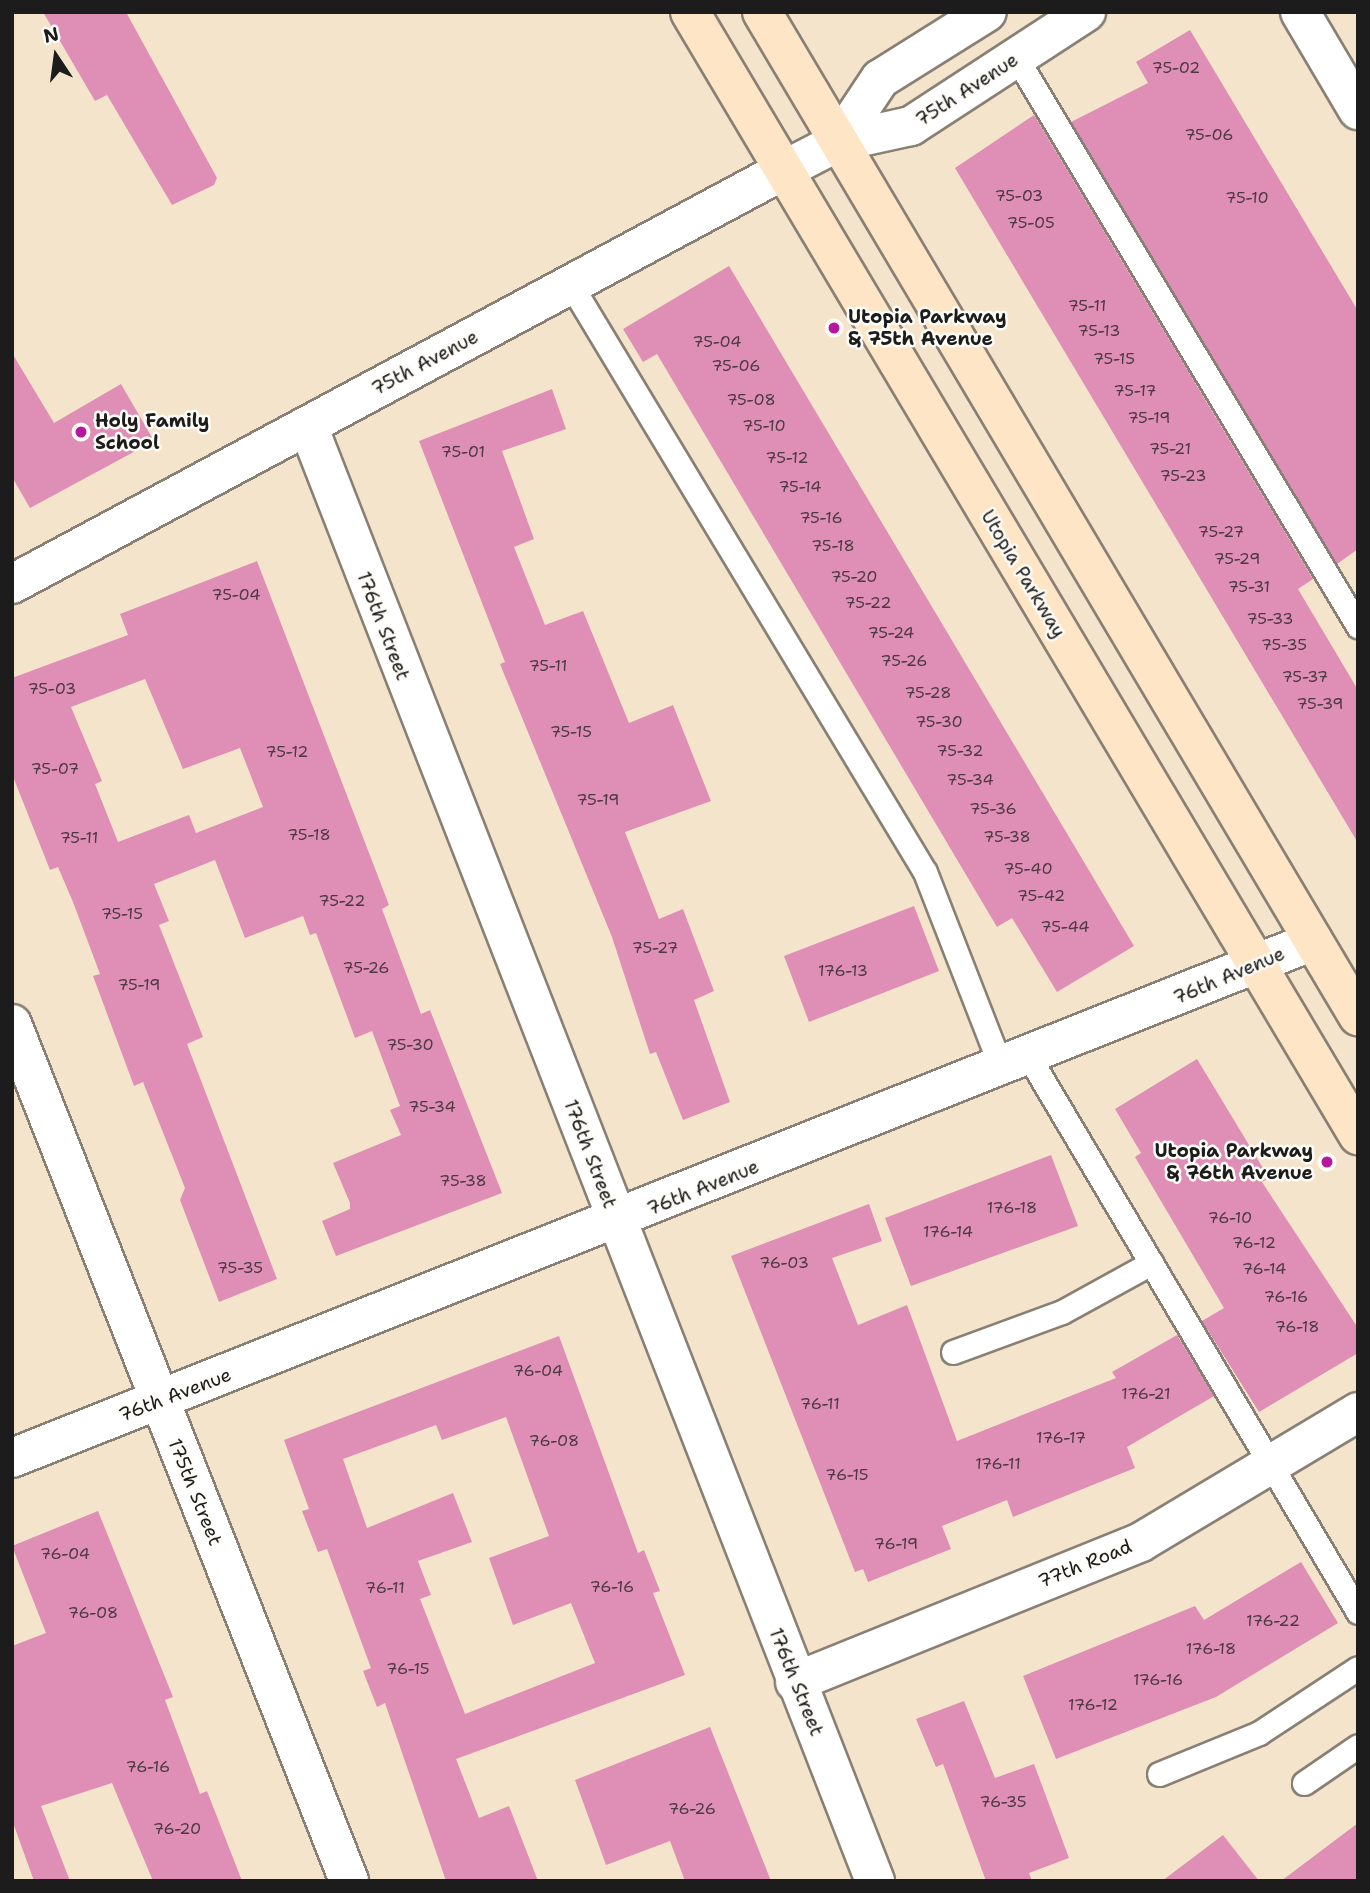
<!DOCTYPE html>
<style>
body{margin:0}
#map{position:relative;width:1370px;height:1893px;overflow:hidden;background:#f5e4cc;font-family:"Shantell Sans",sans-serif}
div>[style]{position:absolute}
.building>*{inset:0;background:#df8fb5}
.roads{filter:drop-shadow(2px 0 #888074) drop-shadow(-2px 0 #888074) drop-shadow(0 2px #888074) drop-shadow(0 -2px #888074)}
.service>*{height:23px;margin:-11.5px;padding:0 11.5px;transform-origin:11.5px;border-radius:11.5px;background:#fff}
.minor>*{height:38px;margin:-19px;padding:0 19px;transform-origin:19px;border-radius:19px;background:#fff}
.secondary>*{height:38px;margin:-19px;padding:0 19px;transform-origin:19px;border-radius:19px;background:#fee5c5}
.dots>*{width:19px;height:19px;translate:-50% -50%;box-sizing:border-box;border:4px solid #fdfcf7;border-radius:50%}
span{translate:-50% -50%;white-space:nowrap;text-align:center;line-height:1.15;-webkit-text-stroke:5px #fdfcf7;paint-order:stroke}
.number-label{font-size:16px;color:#4d3942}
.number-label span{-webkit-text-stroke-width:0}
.street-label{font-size:19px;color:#1c1c1c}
.poi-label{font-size:19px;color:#1c1c1c;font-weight:700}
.left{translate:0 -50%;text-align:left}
.right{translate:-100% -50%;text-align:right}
.frame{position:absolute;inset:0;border:14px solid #1c1c1c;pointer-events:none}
.north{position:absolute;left:21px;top:21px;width:70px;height:70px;-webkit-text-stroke:5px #fdfcf7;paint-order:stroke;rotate:347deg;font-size:19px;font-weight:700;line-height:28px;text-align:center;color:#1c1c1c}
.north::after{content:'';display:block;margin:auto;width:24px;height:32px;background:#1c1c1c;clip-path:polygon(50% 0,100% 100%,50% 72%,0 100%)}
</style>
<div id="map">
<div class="building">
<i style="clip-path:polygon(43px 12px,126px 12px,217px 178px,214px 185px,172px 205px,107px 95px,95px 101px)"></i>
<i style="clip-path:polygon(1190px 30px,1358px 311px,1358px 549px,1337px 564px,1071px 122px,1148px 83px,1136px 62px)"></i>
<i style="clip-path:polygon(1034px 115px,1313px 579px,1298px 589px,1358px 690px,1358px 843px,955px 168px)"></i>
<i style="clip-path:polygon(729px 266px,1134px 946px,1057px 992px,1012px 918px,997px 927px,657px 354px,643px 362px,623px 329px)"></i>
<i style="clip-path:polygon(12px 353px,54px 423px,121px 384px,154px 441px,30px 508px,12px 477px)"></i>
<i style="clip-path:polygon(552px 389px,566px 429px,502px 451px,534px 539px,514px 547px,545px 625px,583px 611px,629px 723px,673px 705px,711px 801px,625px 832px,659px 919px,683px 909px,714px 991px,694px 1000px,730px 1102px,683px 1120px,656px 1052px,650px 1054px,612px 937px,500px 664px,505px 662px,419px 441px)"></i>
<i style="clip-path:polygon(evenodd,257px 561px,389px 905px,382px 909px,421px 1014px,430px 1010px,502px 1193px,336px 1256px,322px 1221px,350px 1209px,350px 1203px,333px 1163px,401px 1135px,390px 1110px,400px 1106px,372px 1031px,355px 1038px,316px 933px,310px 935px,303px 916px,245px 938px,215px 860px,154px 884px,169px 921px,159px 925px,203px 1037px,187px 1044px,277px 1279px,219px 1302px,180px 1200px,185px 1188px,143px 1082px,134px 1086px,93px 976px,100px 974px,73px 902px,58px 867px,50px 870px,12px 774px,12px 678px,128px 635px,120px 614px,257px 561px,145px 679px,183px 769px,240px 748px,263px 807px,196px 833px,189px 815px,118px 842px,95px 784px,102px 781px,71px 707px,145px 679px)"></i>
<i style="clip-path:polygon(914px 906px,939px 971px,809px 1022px,784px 956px)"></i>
<i style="clip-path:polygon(1197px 1059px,1269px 1178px,1262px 1182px,1358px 1328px,1358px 1353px,1259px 1412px,1202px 1321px,1224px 1308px,1135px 1157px,1141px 1153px,1115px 1109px)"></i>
<i style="clip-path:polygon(1051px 1155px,1078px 1226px,911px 1286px,885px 1218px)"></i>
<i style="clip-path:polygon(869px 1204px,882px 1241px,832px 1258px,858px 1325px,907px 1305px,957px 1441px,1116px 1378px,1112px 1372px,1177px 1335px,1214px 1396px,1127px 1447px,1135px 1468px,1013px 1517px,1007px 1500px,942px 1526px,951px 1549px,868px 1582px,863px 1569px,855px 1572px,731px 1256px)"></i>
<i style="clip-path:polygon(evenodd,559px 1336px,638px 1553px,644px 1550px,660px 1591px,653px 1593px,685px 1675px,456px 1759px,479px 1818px,509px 1806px,538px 1881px,446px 1881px,385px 1703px,377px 1707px,363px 1671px,371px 1668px,327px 1549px,318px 1552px,302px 1511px,309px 1509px,284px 1440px,559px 1336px,506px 1417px,549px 1536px,489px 1558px,513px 1625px,571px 1603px,595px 1663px,465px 1714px,420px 1599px,431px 1595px,418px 1561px,472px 1542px,453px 1493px,367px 1528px,343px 1459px,436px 1425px,442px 1440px,506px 1417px)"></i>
<i style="clip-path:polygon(98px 1511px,173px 1697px,165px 1700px,200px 1794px,207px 1791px,242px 1881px,153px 1881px,112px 1783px,41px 1806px,70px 1881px,34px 1881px,12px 1820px,12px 1646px,46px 1633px,12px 1546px)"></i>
<i style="clip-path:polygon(1301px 1562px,1338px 1623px,1216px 1697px,1056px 1759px,1023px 1676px,1195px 1606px,1204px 1620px)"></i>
<i style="clip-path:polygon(964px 1701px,995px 1778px,1034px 1764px,1069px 1858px,1029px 1873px,1032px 1881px,986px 1881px,943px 1764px,936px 1767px,916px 1719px)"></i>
<i style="clip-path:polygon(710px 1727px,771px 1881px,685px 1881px,670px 1841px,606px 1865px,575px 1780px)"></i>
<i style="clip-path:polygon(1358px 1823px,1358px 1881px,1281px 1881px)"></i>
<i style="clip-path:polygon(1223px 1835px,1259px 1881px,1162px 1881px)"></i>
</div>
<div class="roads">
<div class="service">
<i style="left:1017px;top:59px;width:662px;rotate:58.98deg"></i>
<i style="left:571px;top:285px;width:685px;rotate:58.91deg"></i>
<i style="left:925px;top:872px;width:212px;rotate:68.7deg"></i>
<i style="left:1029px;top:1057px;width:645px;rotate:59.34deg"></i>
<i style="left:953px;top:1352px;width:116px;rotate:-20.2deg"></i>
<i style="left:1062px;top:1312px;width:102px;rotate:-28.8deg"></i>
<i style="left:1159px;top:1774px;width:108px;rotate:-22.3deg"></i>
<i style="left:1259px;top:1733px;width:118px;rotate:-33.3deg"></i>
<i style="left:1304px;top:1783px;width:65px;rotate:-34.4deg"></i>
</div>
<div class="minor">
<i style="left:1300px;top:12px;width:114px;rotate:59.4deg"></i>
<i style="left:838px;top:142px;width:76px;rotate:-56.3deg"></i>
<i style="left:880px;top:79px;width:126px;rotate:-32.1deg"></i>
<i style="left:308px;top:426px;width:1562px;rotate:68.71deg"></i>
<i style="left:12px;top:584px;width:876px;rotate:-28.2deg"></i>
<i style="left:784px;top:170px;width:61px;rotate:-27.4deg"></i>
<i style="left:838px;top:142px;width:75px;rotate:-12.4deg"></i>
<i style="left:911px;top:126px;width:209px;rotate:-33.1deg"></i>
<i style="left:12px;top:1024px;width:921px;rotate:68.53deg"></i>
<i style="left:12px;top:1458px;width:1400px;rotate:-21.67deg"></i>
<i style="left:795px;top:1682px;width:373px;rotate:-22deg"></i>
<i style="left:1141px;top:1542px;width:253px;rotate:-30.9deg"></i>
</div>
<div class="secondary">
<i style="left:690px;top:12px;width:1307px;rotate:59.25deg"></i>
<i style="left:762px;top:12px;width:1168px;rotate:59.31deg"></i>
</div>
</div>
<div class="dots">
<i style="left:834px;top:328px;background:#b5179e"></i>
<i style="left:81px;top:432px;background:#b5179e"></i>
<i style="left:1327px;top:1162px;background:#b5179e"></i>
</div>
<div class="number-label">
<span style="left:1176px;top:68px">75-02</span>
<span style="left:1209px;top:135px">75-06</span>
<span style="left:1019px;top:196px">75-03</span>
<span style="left:1247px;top:198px">75-10</span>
<span style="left:1031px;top:223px">75-05</span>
<span style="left:1087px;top:306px">75-11</span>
<span style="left:1099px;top:331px">75-13</span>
<span style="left:717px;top:342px">75-04</span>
<span style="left:1114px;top:359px">75-15</span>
<span style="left:736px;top:366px">75-06</span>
<span style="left:1135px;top:391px">75-17</span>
<span style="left:751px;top:400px">75-08</span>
<span style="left:1149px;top:418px">75-19</span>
<span style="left:764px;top:426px">75-10</span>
<span style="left:1170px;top:449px">75-21</span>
<span style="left:463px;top:452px">75-01</span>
<span style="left:787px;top:458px">75-12</span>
<span style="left:1183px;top:476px">75-23</span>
<span style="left:800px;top:487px">75-14</span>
<span style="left:821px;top:518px">75-16</span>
<span style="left:1221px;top:532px">75-27</span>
<span style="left:833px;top:546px">75-18</span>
<span style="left:1237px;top:559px">75-29</span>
<span style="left:854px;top:577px">75-20</span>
<span style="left:1249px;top:587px">75-31</span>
<span style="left:236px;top:595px">75-04</span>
<span style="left:868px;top:603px">75-22</span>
<span style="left:1270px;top:619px">75-33</span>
<span style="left:891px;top:633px">75-24</span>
<span style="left:1284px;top:645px">75-35</span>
<span style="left:904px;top:661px">75-26</span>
<span style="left:548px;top:666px">75-11</span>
<span style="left:1305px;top:677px">75-37</span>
<span style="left:52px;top:689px">75-03</span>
<span style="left:928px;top:693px">75-28</span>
<span style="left:1320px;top:704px">75-39</span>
<span style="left:939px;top:722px">75-30</span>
<span style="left:571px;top:732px">75-15</span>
<span style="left:960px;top:751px">75-32</span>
<span style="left:287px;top:752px">75-12</span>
<span style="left:55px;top:769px">75-07</span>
<span style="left:970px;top:780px">75-34</span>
<span style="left:598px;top:800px">75-19</span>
<span style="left:993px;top:809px">75-36</span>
<span style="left:309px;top:835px">75-18</span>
<span style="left:1007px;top:837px">75-38</span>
<span style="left:79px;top:838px">75-11</span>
<span style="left:1028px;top:869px">75-40</span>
<span style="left:1041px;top:896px">75-42</span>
<span style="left:342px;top:901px">75-22</span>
<span style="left:122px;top:914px">75-15</span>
<span style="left:1065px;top:927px">75-44</span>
<span style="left:655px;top:948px">75-27</span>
<span style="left:366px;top:968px">75-26</span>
<span style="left:843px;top:971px">176-13</span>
<span style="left:139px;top:985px">75-19</span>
<span style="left:410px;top:1045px">75-30</span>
<span style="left:432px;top:1107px">75-34</span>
<span style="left:463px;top:1181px">75-38</span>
<span style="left:1012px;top:1208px">176-18</span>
<span style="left:1230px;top:1218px">76-10</span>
<span style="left:948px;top:1232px">176-14</span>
<span style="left:1254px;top:1243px">76-12</span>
<span style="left:784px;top:1263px">76-03</span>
<span style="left:240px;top:1268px">75-35</span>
<span style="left:1264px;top:1269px">76-14</span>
<span style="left:1286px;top:1297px">76-16</span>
<span style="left:1297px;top:1327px">76-18</span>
<span style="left:538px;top:1371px">76-04</span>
<span style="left:1146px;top:1394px">176-21</span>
<span style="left:820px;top:1404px">76-11</span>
<span style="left:1061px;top:1438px">176-17</span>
<span style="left:554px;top:1441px">76-08</span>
<span style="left:998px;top:1464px">176-11</span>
<span style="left:847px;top:1475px">76-15</span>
<span style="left:896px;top:1544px">76-19</span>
<span style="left:65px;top:1554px">76-04</span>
<span style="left:612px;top:1587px">76-16</span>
<span style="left:385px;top:1588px">76-11</span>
<span style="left:93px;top:1613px">76-08</span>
<span style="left:1273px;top:1621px">176-22</span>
<span style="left:1211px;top:1649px">176-18</span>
<span style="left:408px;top:1669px">76-15</span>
<span style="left:1158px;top:1680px">176-16</span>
<span style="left:1093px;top:1705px">176-12</span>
<span style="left:148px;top:1767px">76-16</span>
<span style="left:1003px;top:1802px">76-35</span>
<span style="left:692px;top:1809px">76-26</span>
<span style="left:177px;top:1829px">76-20</span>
</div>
<div class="street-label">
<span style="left:967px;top:90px;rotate:-33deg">75th Avenue</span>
<span style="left:425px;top:363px;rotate:-28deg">75th Avenue</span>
<span style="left:1023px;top:574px;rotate:59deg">Utopia Parkway</span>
<span style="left:383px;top:626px;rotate:69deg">176th Street</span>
<span style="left:1229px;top:976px;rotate:-23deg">76th Avenue</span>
<span style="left:590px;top:1154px;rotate:69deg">176th Street</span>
<span style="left:703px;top:1188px;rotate:-22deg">76th Avenue</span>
<span style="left:175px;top:1395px;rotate:-21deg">76th Avenue</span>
<span style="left:195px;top:1492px;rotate:68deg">175th Street</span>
<span style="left:1085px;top:1564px;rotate:-22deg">77th Road</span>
<span style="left:796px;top:1682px;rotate:68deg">176th Street</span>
</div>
<div class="poi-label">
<span class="left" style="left:848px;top:328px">Utopia Parkway<br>&amp; 75th Avenue</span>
<span class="left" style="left:95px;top:432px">Holy Family<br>School</span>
<span class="right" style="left:1313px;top:1162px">Utopia Parkway<br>&amp; 76th Avenue</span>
</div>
<div class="frame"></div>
<div class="north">N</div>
</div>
